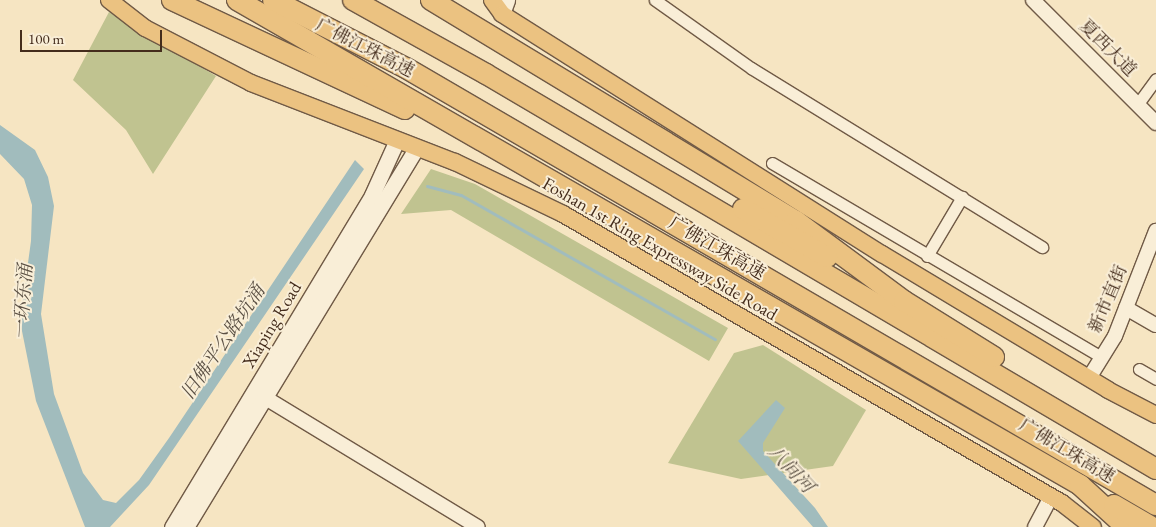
<!DOCTYPE html>
<meta charset="utf-8">
<style>
body{margin:0}
#map{position:relative;width:1156px;height:527px;overflow:hidden;background:#f6e5c2;font-family:"EB Garamond","Noto Serif SC",serif}
div>[style]{position:absolute}
.green>*{inset:0;background:#c0c390}
.water>*{inset:0;background:#a1bcbd}
.stream>*{height:3px;margin:-1.5px;padding:0 1.5px;transform-origin:1.5px;border-radius:1.5px;background:#a1bcbd}
.roads{filter:drop-shadow(1px 0 #705a46) drop-shadow(-1px 0 #705a46) drop-shadow(0 1px #705a46) drop-shadow(0 -1px #705a46)}
.minor>*{height:11px;margin:-5.5px;padding:0 5.5px;transform-origin:5.5px;border-radius:5.5px;background:#f9eed7}
.tertiary>*{height:14px;margin:-7px;padding:0 7px;transform-origin:7px;border-radius:7px;background:#f9eed7}
.secondary>*{height:15px;margin:-7.5px;padding:0 7.5px;transform-origin:7.5px;border-radius:7.5px;background:#f9eed7}
.primary>*{height:16px;margin:-8px;padding:0 8px;transform-origin:8px;border-radius:8px;background:#ebc281}
.motorway>*{height:20px;margin:-10px;padding:0 10px;transform-origin:10px;border-radius:10px;background:#ebc281}
span{translate:-50% -50%;white-space:nowrap;text-align:center;line-height:1.15;-webkit-text-stroke:4px #f9eed7;paint-order:stroke}
.street-label{font-size:18px;color:#442c1c}
.water-label{font-size:19px;color:#5b5044;font-style:italic}
.scale{position:absolute;left:20px;top:30px;width:142px;height:22px;box-sizing:border-box;border:2px solid #442c1c;border-top:0;padding-left:6px;font-size:15px;line-height:18px;white-space:nowrap;color:#442c1c;-webkit-text-stroke:4px #f9eed7;paint-order:stroke}
</style>
<div id="map">
<div class="green">
<i style="clip-path:polygon(109px 12px,216px 76px,153px 174px,126px 130px,73px 80px)"></i>
<i style="clip-path:polygon(431px 169px,475px 184px,728px 328px,709px 361px,451px 210px,401px 214px)"></i>
<i style="clip-path:polygon(763px 345px,866px 410px,833px 466px,741px 479px,668px 463px,734px 353px)"></i>
</div>
<div class="water">
<i style="clip-path:polygon(0 125px,35px 150px,48px 177px,54px 206px,41px 314px,54px 394px,83px 473px,103px 500px,116px 503px,139px 480px,169px 438px,355px 160px,364px 169px,149px 485px,110px 527px,85px 527px,36px 401px,20px 321px,31px 241px,32px 205px,24px 179px,0 154px)"></i>
<i style="clip-path:polygon(776px 400px,785px 408px,763px 443px,763px 451px,815px 508px,828px 527px,813px 527px,738px 441px)"></i>
</div>
<div class="stream">
<i style="left:427px;top:186px;width:35px;rotate:15deg"></i>
<i style="left:461px;top:195px;width:292px;rotate:29.6deg"></i>
</div>
<div class="roads">
<div class="minor">
<i style="left:655px;top:0;width:118px;rotate:35.3deg"></i>
<i style="left:751px;top:68px;width:342px;rotate:31.6deg"></i>
<i style="left:1137px;top:105px;width:32px;rotate:-54deg"></i>
<i style="left:772px;top:163px;width:382px;rotate:30.5deg"></i>
<i style="left:927px;top:256px;width:69px;rotate:-59.3deg"></i>
<i style="left:1139px;top:369px;width:20px;rotate:30deg"></i>
</div>
<div class="tertiary">
<i style="left:1033px;top:0;width:174px;rotate:45deg"></i>
<i style="left:1126px;top:308px;width:34px;rotate:30deg"></i>
<i style="left:1089px;top:378px;width:49px;rotate:-58.2deg"></i>
<i style="left:1115px;top:336px;width:113px;rotate:-68.7deg"></i>
<i style="left:264px;top:397px;width:250px;rotate:31.3deg"></i>
<i style="left:1035px;top:527px;width:34px;rotate:-62deg"></i>
</div>
<div class="secondary">
<i style="left:502px;top:14px;width:15px;rotate:-70deg"></i>
<i style="left:172px;top:527px;width:388px;rotate:-58.9deg"></i>
<i style="left:372px;top:195px;width:60px;rotate:-65.6deg"></i>
<i style="left:186px;top:527px;width:443px;rotate:-58.7deg"></i>
</div>
<div class="primary">
<i style="left:109px;top:0;width:46px;rotate:37.9deg"></i>
<i style="left:145px;top:28px;width:119px;rotate:27.4deg"></i>
<i style="left:251px;top:83px;width:219px;rotate:21.2deg"></i>
<i style="left:455px;top:162px;width:120px;rotate:25.7deg"></i>
<i style="left:563px;top:214px;width:577px;rotate:30.08deg"></i>
<i style="left:1062px;top:503px;width:39px;rotate:38deg"></i>
<i style="left:492px;top:0;width:17px;rotate:54deg"></i>
<i style="left:502px;top:14px;width:449px;rotate:32.3deg"></i>
<i style="left:882px;top:254px;width:264px;rotate:31deg"></i>
<i style="left:1108px;top:390px;width:54px;rotate:27.5deg"></i>
</div>
<div class="motorway">
<i style="left:172px;top:0;width:257px;rotate:25.1deg"></i>
<i style="left:237px;top:0;width:973px;rotate:29.91deg"></i>
<i style="left:1080px;top:485px;width:62px;rotate:42.4deg"></i>
<i style="left:273px;top:0;width:149px;rotate:27.1deg"></i>
<i style="left:406px;top:68px;width:868px;rotate:30.23deg"></i>
<i style="left:353px;top:0;width:152px;rotate:29.1deg"></i>
<i style="left:486px;top:74px;width:778px;rotate:30.52deg"></i>
<i style="left:431px;top:0;width:427px;rotate:31.2deg"></i>
<i style="left:796px;top:221px;width:134px;rotate:36.5deg"></i>
<i style="left:904px;top:301px;width:106px;rotate:31.9deg"></i>
<i style="left:743px;top:209px;width:97px;rotate:29.7deg"></i>
<i style="left:1114px;top:505px;width:44px;rotate:30.1deg"></i>
</div>
</div>
<div class="street-label">
<span style="left:365px;top:48px;rotate:27deg">广佛江珠高速</span>
<span style="left:1108px;top:48px;rotate:45deg">夏西大道</span>
<span style="left:717px;top:248px;rotate:30deg">广佛江珠高速</span>
<span style="left:660px;top:249px;rotate:30deg">Foshan 1st Ring Expressway Side Road</span>
<span style="left:1108px;top:299px;rotate:-67deg">新市直街</span>
<span style="left:272px;top:325px;rotate:-59deg">Xiaping Road</span>
<span style="left:1067px;top:451px;rotate:31deg">广佛江珠高速</span>
</div>
<div class="water-label">
<span style="left:23px;top:302px;rotate:-86deg">一环东涌</span>
<span style="left:223px;top:342px;rotate:-56deg">旧佛平公路坑涌</span>
<span style="left:791px;top:469px;rotate:47deg">八间河</span>
</div>
<div class="scale">100 m</div>
</div>
